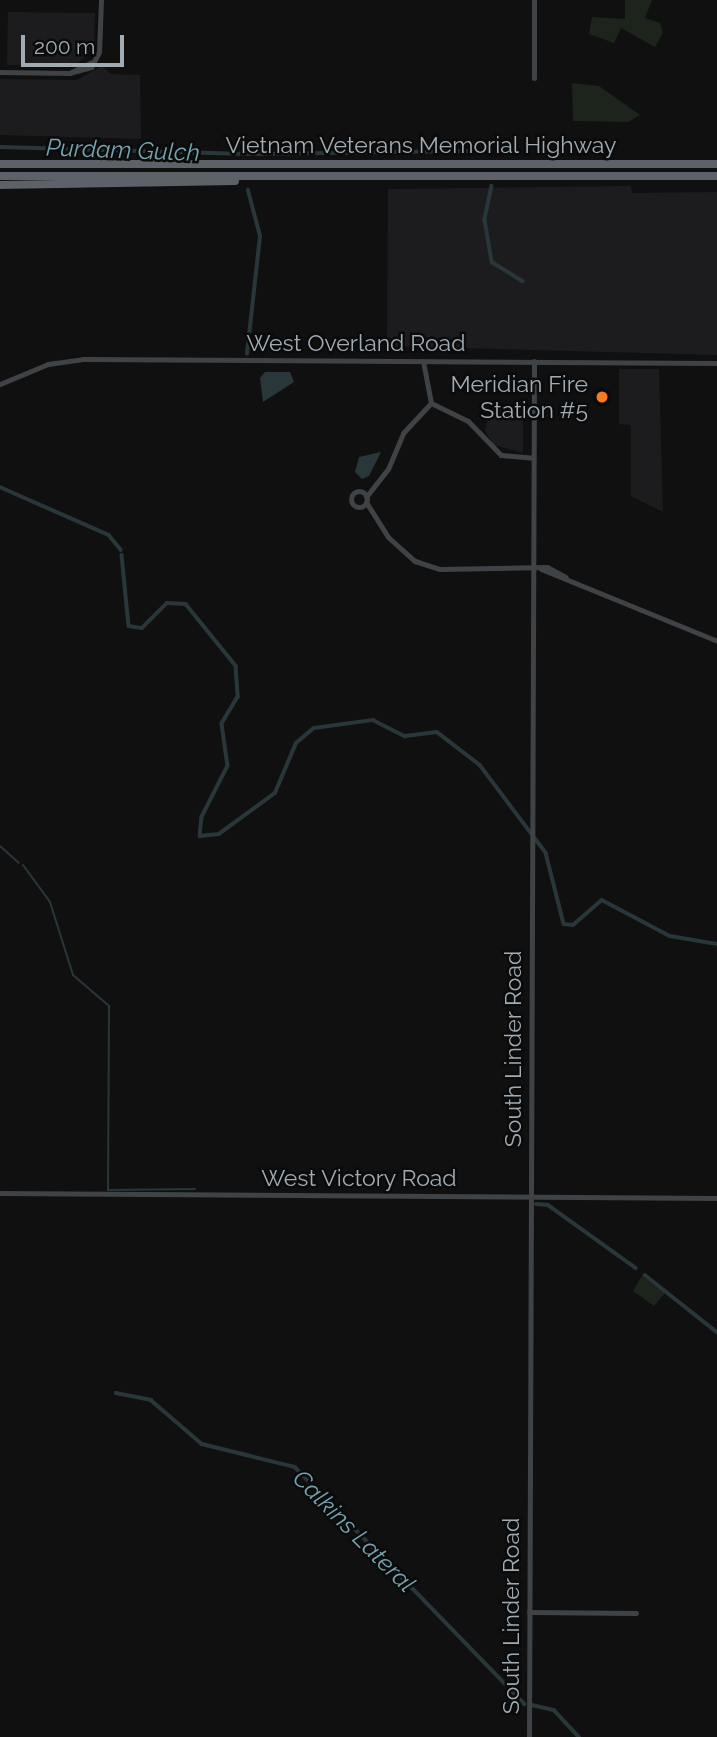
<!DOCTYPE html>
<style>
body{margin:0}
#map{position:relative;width:717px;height:1737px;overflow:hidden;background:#101011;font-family:Raleway,sans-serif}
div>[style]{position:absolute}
.built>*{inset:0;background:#1c1c1e}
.green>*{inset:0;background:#1d241c}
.water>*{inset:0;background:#29373a}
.stream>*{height:2px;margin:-1px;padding:0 1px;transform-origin:1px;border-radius:1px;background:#29373a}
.canal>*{height:3.5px;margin:-1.75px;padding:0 1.75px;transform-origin:1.75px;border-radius:1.75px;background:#29373a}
.secondary>*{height:5px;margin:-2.5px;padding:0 2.5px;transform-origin:2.5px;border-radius:2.5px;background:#3f4346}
.secondary>.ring{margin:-2.5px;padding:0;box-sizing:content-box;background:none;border:5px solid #3f4346;border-radius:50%}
.highway>*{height:8px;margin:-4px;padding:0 4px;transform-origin:4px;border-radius:4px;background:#5d6268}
.dots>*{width:19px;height:19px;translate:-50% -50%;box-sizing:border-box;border:4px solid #0b0b0c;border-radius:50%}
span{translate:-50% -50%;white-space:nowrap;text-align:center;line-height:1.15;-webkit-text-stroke:5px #0b0b0c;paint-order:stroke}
.street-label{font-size:23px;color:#a0abb3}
.poi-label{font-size:23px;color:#a0abb3}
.right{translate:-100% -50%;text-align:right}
.water-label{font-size:24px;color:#75a3b0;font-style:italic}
.scale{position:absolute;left:21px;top:35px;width:103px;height:32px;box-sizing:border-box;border:4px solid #a0abb3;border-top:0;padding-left:9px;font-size:21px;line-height:24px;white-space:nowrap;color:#a0abb3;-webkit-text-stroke:5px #0b0b0c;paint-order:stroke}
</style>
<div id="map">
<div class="built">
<i style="clip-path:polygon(8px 12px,95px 13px,94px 49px,77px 64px,7px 65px)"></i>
<i style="clip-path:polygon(102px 66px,111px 74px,140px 75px,141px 139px,0 135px,0 79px,77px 80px)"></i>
<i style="clip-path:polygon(631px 186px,632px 193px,717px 192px,717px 355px,387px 346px,388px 189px)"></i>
<i style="clip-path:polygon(619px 369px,659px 369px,663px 512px,631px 496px,631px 425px,619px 424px)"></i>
<i style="clip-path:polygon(490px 408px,523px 411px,523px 453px,494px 445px,485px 431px)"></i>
</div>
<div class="green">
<i style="clip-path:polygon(625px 0,652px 0,645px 18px,660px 23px,663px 33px,655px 47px,621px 28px,614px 43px,589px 34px,592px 17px,625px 19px)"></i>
<i style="clip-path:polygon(572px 83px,599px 86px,640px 115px,628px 122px,573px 121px)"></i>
<i style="clip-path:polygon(642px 1276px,665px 1293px,654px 1306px,633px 1291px)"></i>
</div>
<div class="water">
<i style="clip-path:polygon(265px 372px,290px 372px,294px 382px,263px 402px,260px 378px)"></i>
<i style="clip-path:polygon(381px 452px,369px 476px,362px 479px,355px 472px,359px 457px)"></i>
</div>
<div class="stream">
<i style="left:0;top:846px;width:25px;rotate:42deg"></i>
<i style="left:23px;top:865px;width:46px;rotate:53.9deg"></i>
<i style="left:50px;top:902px;width:77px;rotate:72.5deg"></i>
<i style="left:73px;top:975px;width:48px;rotate:40.7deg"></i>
<i style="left:109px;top:1006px;width:184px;rotate:90.3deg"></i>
<i style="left:108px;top:1190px;width:87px;rotate:-0.7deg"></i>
</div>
<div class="canal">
<i style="left:0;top:147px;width:246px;rotate:1.6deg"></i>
<i style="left:246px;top:154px;width:222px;rotate:-0.8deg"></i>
<i style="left:492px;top:186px;width:35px;rotate:102deg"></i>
<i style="left:485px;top:220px;width:43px;rotate:80.5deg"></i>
<i style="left:492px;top:262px;width:36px;rotate:32deg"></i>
<i style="left:247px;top:354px;width:119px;rotate:-83.7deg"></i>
<i style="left:260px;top:236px;width:47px;rotate:-104.9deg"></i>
<i style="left:0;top:487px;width:119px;rotate:23.8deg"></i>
<i style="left:109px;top:535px;width:19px;rotate:51deg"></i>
<i style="left:122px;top:555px;width:71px;rotate:84.4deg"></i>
<i style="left:129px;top:626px;width:13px;rotate:9deg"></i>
<i style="left:142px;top:628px;width:35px;rotate:-45deg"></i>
<i style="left:167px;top:603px;width:19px;rotate:3deg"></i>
<i style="left:186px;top:604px;width:80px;rotate:51.1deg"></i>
<i style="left:236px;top:666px;width:31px;rotate:86deg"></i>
<i style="left:238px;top:697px;width:31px;rotate:121deg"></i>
<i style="left:222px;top:724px;width:42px;rotate:81.9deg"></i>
<i style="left:228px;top:766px;width:57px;rotate:117deg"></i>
<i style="left:202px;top:817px;width:19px;rotate:96deg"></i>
<i style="left:200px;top:836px;width:19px;rotate:-6deg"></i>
<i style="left:219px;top:834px;width:69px;rotate:-36.2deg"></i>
<i style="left:275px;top:793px;width:54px;rotate:-67.2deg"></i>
<i style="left:296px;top:743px;width:23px;rotate:-40deg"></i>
<i style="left:314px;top:728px;width:60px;rotate:-7.7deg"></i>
<i style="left:373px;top:720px;width:36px;rotate:27deg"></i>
<i style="left:405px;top:736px;width:32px;rotate:-7deg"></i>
<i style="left:437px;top:732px;width:54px;rotate:37.5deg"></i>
<i style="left:480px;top:765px;width:110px;rotate:53.1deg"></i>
<i style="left:546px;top:853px;width:73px;rotate:75.8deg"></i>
<i style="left:564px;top:924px;width:9px;rotate:6deg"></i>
<i style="left:573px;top:925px;width:38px;rotate:-41deg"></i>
<i style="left:602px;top:900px;width:77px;rotate:27.9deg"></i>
<i style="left:670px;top:936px;width:48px;rotate:9.7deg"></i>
<i style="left:536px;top:1204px;width:12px;rotate:5deg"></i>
<i style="left:548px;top:1205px;width:108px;rotate:35.6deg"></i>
<i style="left:645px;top:1275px;width:92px;rotate:38.4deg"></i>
<i style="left:116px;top:1393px;width:36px;rotate:11deg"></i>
<i style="left:151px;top:1400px;width:67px;rotate:40.8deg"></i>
<i style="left:202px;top:1444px;width:96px;rotate:13.9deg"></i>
<i style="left:295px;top:1467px;width:330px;rotate:45.9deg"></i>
<i style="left:532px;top:1705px;width:23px;rotate:13deg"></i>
<i style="left:554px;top:1710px;width:37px;rotate:47deg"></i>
</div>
<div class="secondary">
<i style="left:92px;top:62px;width:25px;rotate:154deg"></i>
<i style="left:69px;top:73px;width:23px;rotate:-15deg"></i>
<i style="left:91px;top:67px;width:17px;rotate:-62deg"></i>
<i style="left:99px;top:52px;width:52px;rotate:-87.8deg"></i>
<i style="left:0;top:72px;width:69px;rotate:0.8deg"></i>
<i style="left:534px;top:78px;width:78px;rotate:-90deg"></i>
<i style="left:423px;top:361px;width:43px;rotate:79.2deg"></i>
<i style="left:431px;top:403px;width:41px;rotate:25.9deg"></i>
<i style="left:468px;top:421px;width:47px;rotate:45.9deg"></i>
<i style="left:501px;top:455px;width:32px;rotate:5deg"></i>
<i style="left:0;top:384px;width:52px;rotate:-22.6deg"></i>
<i style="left:48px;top:364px;width:35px;rotate:-8deg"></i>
<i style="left:83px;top:359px;width:634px;rotate:0.36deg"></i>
<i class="ring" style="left:351px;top:491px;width:11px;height:11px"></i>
<i style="left:366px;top:497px;width:36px;rotate:-52deg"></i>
<i style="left:388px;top:469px;width:39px;rotate:-67deg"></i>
<i style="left:403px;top:433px;width:41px;rotate:-47deg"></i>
<i style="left:366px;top:502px;width:41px;rotate:57.8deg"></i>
<i style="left:388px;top:537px;width:36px;rotate:42deg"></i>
<i style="left:415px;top:561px;width:26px;rotate:18deg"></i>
<i style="left:440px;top:569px;width:107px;rotate:-1.1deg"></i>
<i style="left:547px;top:567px;width:21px;rotate:28deg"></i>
<i style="left:541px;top:569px;width:190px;rotate:22.2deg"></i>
<i style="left:0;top:1193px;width:717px;rotate:0.4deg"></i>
<i style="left:529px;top:1612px;width:107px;rotate:0.5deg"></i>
<i style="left:529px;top:1737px;width:1376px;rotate:-89.79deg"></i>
</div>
<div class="highway">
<i style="left:0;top:164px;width:717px"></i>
<i style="left:0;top:176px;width:717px"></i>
<i style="left:0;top:185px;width:235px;rotate:-1deg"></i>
</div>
<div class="dots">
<i style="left:602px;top:397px;background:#f87b21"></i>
</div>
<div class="street-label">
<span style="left:421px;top:145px">Vietnam Veterans Memorial Highway</span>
<span style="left:356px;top:343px">West Overland Road</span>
<span style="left:513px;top:1049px;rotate:-90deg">South Linder Road</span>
<span style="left:359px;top:1178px">West Victory Road</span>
<span style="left:511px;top:1616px;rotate:-90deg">South Linder Road</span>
</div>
<div class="poi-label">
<span class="right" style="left:588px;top:397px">Meridian Fire<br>Station #5</span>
</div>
<div class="water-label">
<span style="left:123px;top:150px;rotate:2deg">Purdam Gulch</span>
<span style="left:354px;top:1531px;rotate:45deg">Calkins Lateral</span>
</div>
<div class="scale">200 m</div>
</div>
